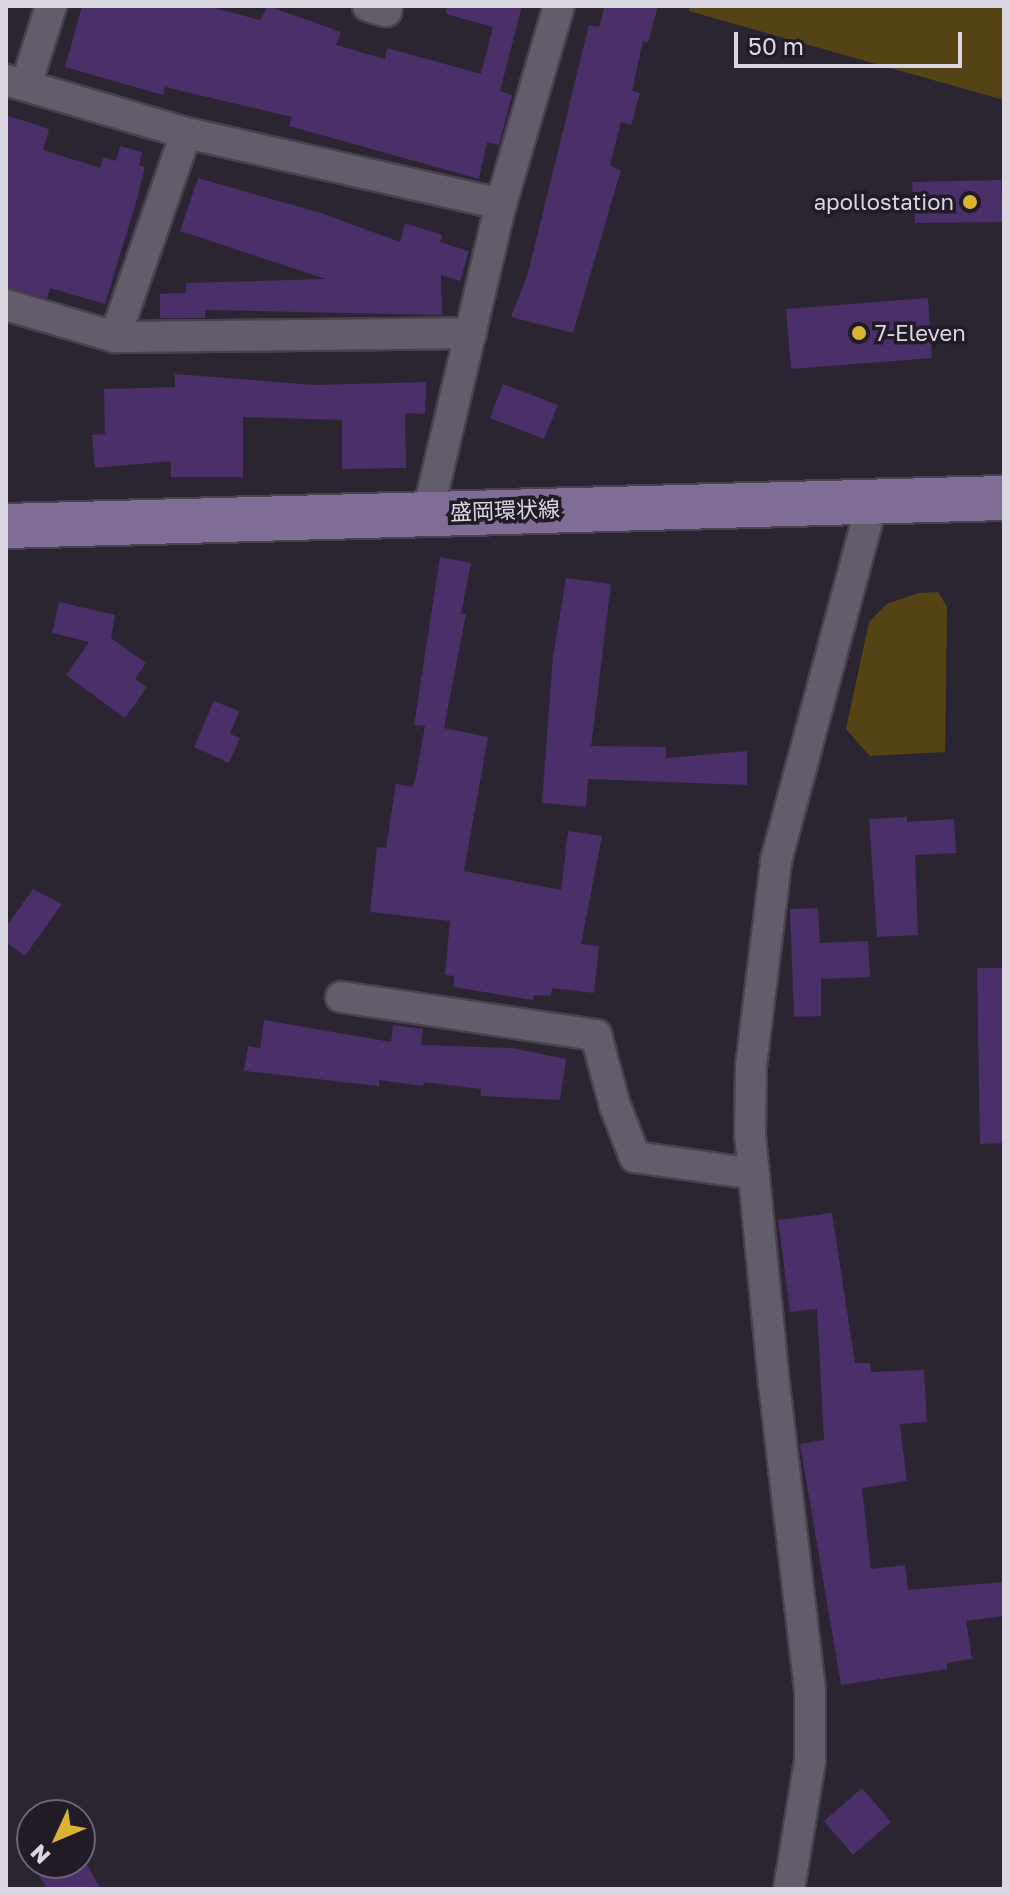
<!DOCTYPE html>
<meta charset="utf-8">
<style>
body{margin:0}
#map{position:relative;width:1010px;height:1895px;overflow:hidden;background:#2b2532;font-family:"Golos Text","Noto Sans JP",sans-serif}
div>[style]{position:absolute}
.green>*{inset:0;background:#544415}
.building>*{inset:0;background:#4a2f68}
.roads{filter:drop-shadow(2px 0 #47424d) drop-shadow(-2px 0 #47424d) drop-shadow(0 2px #47424d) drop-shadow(0 -2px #47424d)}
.minor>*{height:30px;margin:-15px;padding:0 15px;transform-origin:15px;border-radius:15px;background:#625c6b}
.primary>*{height:44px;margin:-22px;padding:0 22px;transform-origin:22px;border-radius:22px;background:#7f6d96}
.dots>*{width:22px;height:22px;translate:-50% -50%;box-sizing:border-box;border:4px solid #211b28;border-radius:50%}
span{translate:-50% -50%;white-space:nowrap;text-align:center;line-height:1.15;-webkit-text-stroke:7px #211b28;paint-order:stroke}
.poi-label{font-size:22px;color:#dbd7e0}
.right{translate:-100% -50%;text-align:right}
.left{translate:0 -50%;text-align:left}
.street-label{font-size:22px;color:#dbd7e0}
.frame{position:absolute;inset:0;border:8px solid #dbd7e0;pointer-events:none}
.north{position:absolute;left:16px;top:1799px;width:80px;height:80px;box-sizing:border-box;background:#211b28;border:2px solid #6b6672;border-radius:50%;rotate:226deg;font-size:22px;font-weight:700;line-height:32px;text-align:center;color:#dbd7e0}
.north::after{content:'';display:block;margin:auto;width:28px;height:36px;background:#dab333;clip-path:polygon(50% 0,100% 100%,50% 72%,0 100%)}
.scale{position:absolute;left:734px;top:32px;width:228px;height:36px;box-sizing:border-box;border:4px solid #dbd7e0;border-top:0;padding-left:10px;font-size:24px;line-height:28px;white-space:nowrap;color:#dbd7e0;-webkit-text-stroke:6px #211b28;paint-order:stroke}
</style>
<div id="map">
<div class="green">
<i style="clip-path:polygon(690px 6px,1004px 6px,1004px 100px,689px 11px)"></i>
<i style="clip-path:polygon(938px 592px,947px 607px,945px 752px,870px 756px,846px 729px,869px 622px,887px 604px,918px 593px)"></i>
</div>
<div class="building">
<i style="clip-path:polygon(82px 6px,207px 6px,260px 20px,268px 6px,341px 32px,336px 45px,385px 59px,387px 48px,481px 74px,493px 27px,446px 14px,447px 6px,522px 6px,500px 91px,512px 95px,499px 145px,487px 142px,479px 179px,289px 126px,292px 117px,165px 87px,163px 95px,65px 67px)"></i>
<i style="clip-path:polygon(605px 6px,658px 6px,648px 42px,643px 41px,632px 91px,640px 93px,631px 125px,621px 122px,610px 166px,621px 170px,573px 333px,511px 317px,528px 273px,589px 25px,599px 27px)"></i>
<i style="clip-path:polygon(6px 115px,49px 129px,43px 150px,100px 168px,103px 157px,116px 161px,120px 146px,142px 152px,139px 165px,145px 167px,135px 206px,105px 304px,50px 288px,47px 298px,6px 288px)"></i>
<i style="clip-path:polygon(198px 178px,321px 213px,400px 242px,405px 223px,442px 235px,440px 242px,469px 251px,460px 281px,441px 275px,442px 315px,205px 310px,205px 318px,160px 318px,160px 294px,186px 293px,186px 283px,326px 279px,180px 231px)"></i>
<i style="clip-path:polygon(1001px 180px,1003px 222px,915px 223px,912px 182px)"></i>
<i style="clip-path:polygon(928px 298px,932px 358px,791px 369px,786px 309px)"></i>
<i style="clip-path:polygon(175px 374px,316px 385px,426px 382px,425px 414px,405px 413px,406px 468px,342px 469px,342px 420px,243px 417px,243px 477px,171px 477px,171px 461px,95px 468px,92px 435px,105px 434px,104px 389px,175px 387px)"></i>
<i style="clip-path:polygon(503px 384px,558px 405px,544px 439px,490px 418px)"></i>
<i style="clip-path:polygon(440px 557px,471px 563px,461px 614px,466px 614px,444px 728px,488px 737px,464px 871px,561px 890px,568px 831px,602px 836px,581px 944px,599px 946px,594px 993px,552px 988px,551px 996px,534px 995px,533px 1000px,454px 987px,454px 976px,445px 975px,450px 921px,370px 912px,377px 847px,386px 848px,396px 784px,412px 787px,416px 776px,425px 726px,414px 725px)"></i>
<i style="clip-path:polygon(566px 578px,611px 584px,591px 746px,666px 747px,666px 758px,747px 751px,747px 785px,588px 779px,586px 807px,542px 803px,553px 656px)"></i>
<i style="clip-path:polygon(59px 602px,115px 615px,111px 638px,146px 663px,135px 679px,147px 687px,125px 718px,66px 675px,89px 642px,52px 633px)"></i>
<i style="clip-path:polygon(214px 701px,239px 711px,230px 734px,240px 738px,229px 763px,194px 747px)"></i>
<i style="clip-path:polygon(907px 817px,907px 822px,954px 819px,956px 853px,915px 855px,918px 935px,877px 937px,869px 819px)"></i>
<i style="clip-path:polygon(33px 889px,62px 904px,25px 956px,6px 942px,6px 927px)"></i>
<i style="clip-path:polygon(818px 908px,820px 943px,868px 941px,870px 977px,821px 979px,821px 1016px,794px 1017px,790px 909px)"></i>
<i style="clip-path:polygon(977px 968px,1004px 968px,1004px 1143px,980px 1144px)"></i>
<i style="clip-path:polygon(264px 1020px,391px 1042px,393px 1025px,423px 1029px,421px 1045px,512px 1048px,566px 1059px,560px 1100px,481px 1096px,481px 1089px,424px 1082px,423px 1086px,379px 1080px,379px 1086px,244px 1071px,248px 1046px,260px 1048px)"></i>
<i style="clip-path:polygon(832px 1213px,855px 1363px,870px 1363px,871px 1372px,924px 1370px,927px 1422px,900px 1424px,907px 1481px,862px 1488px,871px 1569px,905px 1565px,908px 1590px,1004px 1582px,1004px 1616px,966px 1621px,972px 1659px,947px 1663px,947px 1669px,841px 1685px,800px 1444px,824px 1440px,817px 1309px,790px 1312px,778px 1220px)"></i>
<i style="clip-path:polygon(862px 1788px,891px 1822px,853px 1855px,824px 1821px)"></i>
<i style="clip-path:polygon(32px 1863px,86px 1863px,101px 1889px,47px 1889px)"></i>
</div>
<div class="roads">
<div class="minor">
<i style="left:368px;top:6px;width:19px;rotate:16deg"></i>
<i style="left:386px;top:11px;width:5px;rotate:-79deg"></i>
<i style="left:6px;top:80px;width:188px;rotate:16.4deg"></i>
<i style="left:186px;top:133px;width:323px;rotate:12.7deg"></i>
<i style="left:26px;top:85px;width:83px;rotate:-72.4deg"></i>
<i style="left:6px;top:305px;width:114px;rotate:16.4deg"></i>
<i style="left:115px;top:337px;width:356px;rotate:-0.6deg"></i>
<i style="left:115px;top:337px;width:216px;rotate:-70.8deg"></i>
<i style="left:428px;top:512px;width:317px;rotate:-76.7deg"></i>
<i style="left:501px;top:204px;width:206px;rotate:-73.7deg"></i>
<i style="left:341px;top:997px;width:258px;rotate:8.5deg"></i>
<i style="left:596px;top:1035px;width:73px;rotate:75deg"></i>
<i style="left:615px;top:1106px;width:55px;rotate:68.6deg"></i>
<i style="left:635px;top:1157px;width:120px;rotate:8.1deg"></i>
<i style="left:789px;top:1889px;width:130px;rotate:-80.7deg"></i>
<i style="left:810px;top:1761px;width:71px;rotate:-90deg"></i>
<i style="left:810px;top:1690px;width:308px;rotate:-96.7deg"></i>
<i style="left:774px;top:1384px;width:252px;rotate:-95.5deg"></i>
<i style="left:750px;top:1133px;width:67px;rotate:-89.1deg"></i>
<i style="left:751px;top:1066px;width:207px;rotate:-83deg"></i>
<i style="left:776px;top:861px;width:374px;rotate:-75deg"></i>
</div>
<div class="primary">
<i style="left:6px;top:526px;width:998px;rotate:-1.61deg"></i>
</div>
</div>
<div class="dots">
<i style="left:970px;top:202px;background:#dab333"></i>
<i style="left:859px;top:333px;background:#dab333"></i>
</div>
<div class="poi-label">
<span class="right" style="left:954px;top:202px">apollostation</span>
<span class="left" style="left:875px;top:333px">7-Eleven</span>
</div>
<div class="street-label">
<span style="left:505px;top:510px;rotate:-2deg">盛岡環状線</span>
</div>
<div class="frame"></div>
<div class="north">N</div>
<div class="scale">50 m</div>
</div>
